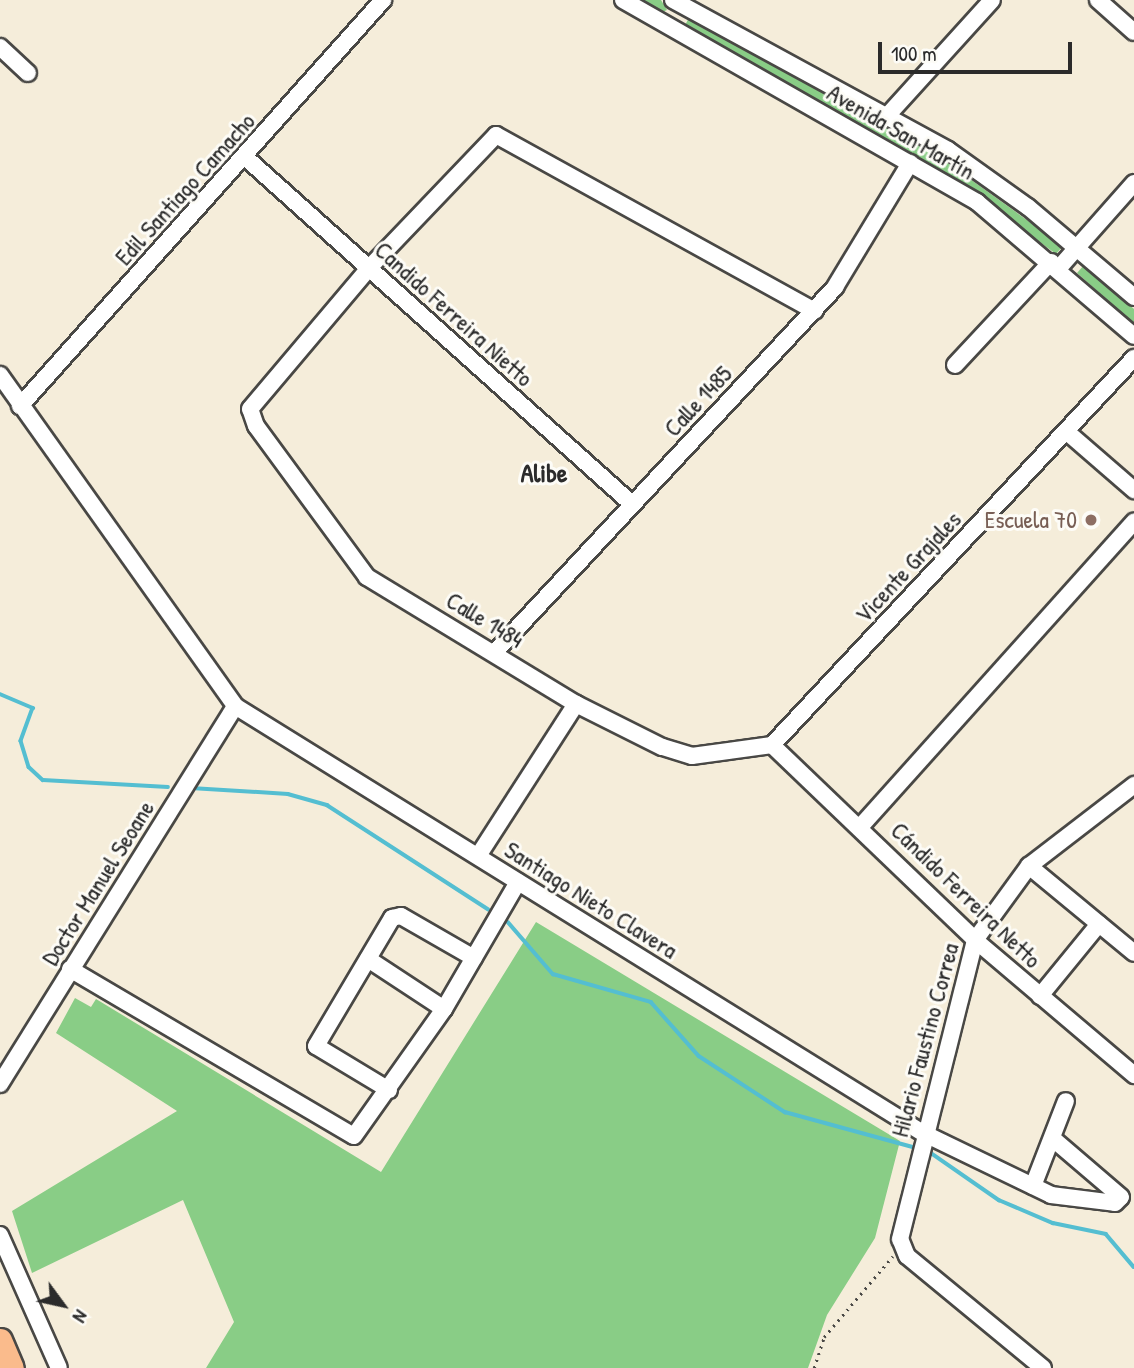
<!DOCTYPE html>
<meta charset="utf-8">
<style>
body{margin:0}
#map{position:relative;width:1134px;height:1368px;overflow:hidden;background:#f5edda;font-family:"Patrick Hand",sans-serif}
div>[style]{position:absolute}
.green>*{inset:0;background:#89cd86}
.stream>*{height:3.5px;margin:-1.75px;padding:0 1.75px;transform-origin:1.75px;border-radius:1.75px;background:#54bed1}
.path>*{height:2.5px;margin-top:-1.25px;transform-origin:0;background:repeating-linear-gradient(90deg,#494845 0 2px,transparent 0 7px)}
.roads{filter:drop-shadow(2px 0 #494845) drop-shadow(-2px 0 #494845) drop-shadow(0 2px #494845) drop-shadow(0 -2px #494845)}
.minor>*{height:16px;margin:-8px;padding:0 8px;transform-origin:8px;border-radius:8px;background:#fff}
.highway>*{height:23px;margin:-11.5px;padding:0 11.5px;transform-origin:11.5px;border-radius:11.5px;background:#fabb8c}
.dots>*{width:19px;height:19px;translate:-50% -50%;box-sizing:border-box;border:4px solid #fdfcf7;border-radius:50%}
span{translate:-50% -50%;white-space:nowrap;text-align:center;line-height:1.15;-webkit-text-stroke:6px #fdfcf7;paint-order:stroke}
.street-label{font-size:24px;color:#2b2b2b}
.education-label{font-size:24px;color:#785e54}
.right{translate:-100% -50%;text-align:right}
.neighbourhood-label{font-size:26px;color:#2b2b2b;font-weight:700}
.north{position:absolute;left:28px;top:1270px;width:70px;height:70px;-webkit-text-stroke:5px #fdfcf7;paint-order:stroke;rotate:123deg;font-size:19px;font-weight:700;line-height:28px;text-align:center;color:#2b2b2b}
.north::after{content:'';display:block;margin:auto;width:24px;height:32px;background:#2b2b2b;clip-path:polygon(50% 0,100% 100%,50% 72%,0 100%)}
.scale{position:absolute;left:878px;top:42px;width:194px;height:32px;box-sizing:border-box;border:4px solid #2b2b2b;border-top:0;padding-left:9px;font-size:21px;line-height:24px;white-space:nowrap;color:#2b2b2b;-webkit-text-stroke:5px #fdfcf7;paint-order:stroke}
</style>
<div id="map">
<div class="green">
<i style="clip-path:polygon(637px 0,661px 0,667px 10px,660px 13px)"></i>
<i style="clip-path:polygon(690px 16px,920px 143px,1063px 246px,1056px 254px,941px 170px,684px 27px)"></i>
<i style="clip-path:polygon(1084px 265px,1134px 309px,1134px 324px,1077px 273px)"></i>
<i style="clip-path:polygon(536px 922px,900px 1141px,875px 1238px,827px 1315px,808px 1368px,206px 1368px,234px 1322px,183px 1200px,32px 1273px,12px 1211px,177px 1111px,56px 1033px,75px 998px,91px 1007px,96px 999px,381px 1172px)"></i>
</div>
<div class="stream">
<i style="left:0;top:694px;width:36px;rotate:23deg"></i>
<i style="left:33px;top:708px;width:35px;rotate:110deg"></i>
<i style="left:21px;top:741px;width:27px;rotate:73deg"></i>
<i style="left:29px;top:767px;width:19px;rotate:43deg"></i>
<i style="left:43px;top:780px;width:125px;rotate:3.2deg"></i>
<i style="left:191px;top:788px;width:97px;rotate:3.5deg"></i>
<i style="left:288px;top:794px;width:41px;rotate:15.8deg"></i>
<i style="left:327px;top:805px;width:192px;rotate:32.9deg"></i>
<i style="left:508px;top:922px;width:69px;rotate:49.1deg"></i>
<i style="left:553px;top:974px;width:102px;rotate:15.9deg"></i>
<i style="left:651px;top:1002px;width:72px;rotate:48.4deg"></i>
<i style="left:699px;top:1056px;width:103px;rotate:33.1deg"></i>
<i style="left:785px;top:1112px;width:133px;rotate:15.3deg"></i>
<i style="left:931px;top:1153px;width:83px;rotate:34.7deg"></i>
<i style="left:999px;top:1200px;width:59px;rotate:23.1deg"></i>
<i style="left:1053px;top:1223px;width:54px;rotate:11.7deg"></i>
<i style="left:1106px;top:1234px;width:43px;rotate:49.7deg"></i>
</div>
<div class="path">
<i style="left:814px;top:1368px;width:33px;rotate:-72deg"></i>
<i style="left:824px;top:1337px;width:106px;rotate:-49.6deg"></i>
</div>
<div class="roads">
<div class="minor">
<i style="left:623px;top:0;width:408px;rotate:29.7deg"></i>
<i style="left:977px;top:202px;width:206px;rotate:40.5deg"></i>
<i style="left:673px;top:0;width:313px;rotate:28.6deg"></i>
<i style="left:948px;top:150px;width:98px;rotate:35.5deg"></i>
<i style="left:1028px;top:207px;width:139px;rotate:40.3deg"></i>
<i style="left:1098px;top:0;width:48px;rotate:41.6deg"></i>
<i style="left:0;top:47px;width:38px;rotate:43deg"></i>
<i style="left:887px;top:116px;width:156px;rotate:-47.8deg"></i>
<i style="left:245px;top:157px;width:520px;rotate:41.88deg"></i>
<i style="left:1058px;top:269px;width:115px;rotate:-48.5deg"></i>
<i style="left:955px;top:365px;width:141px;rotate:-47deg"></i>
<i style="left:0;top:375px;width:406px;rotate:54.6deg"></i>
<i style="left:235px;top:706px;width:810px;rotate:31.83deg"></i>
<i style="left:923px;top:1133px;width:142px;rotate:25.8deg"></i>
<i style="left:1051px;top:1195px;width:64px;rotate:7.1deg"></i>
<i style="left:1115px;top:1203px;width:8px;rotate:-45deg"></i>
<i style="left:1121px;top:1197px;width:89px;rotate:-139.5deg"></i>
<i style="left:20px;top:406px;width:545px;rotate:-48.2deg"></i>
<i style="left:1067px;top:432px;width:89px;rotate:40.9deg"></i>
<i style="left:495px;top:652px;width:499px;rotate:-47deg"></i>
<i style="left:835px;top:287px;width:145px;rotate:-58.8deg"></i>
<i style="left:772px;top:745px;width:81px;rotate:172.2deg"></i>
<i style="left:692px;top:756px;width:31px;rotate:-163deg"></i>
<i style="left:662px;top:747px;width:96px;rotate:-153.4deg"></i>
<i style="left:576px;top:704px;width:245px;rotate:-148.7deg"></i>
<i style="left:367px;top:577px;width:187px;rotate:-126.3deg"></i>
<i style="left:256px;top:426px;width:18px;rotate:-109deg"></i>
<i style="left:250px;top:409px;width:185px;rotate:-49.8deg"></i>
<i style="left:369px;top:268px;width:184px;rotate:-46.3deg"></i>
<i style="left:496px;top:135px;width:364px;rotate:28.9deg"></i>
<i style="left:772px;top:745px;width:530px;rotate:-46.91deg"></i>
<i style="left:772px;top:745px;width:281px;rotate:43.8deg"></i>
<i style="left:975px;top:940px;width:209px;rotate:40.3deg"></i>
<i style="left:861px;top:826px;width:409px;rotate:-48.1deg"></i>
<i style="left:478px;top:856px;width:181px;rotate:-57.2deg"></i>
<i style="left:1029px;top:866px;width:136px;rotate:39.6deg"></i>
<i style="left:368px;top:959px;width:91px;rotate:33.3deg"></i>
<i style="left:70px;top:969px;width:329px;rotate:30.5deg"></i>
<i style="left:354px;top:1136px;width:156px;rotate:-54.7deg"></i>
<i style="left:444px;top:1009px;width:147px;rotate:-59.8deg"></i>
<i style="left:1040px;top:996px;width:93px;rotate:-50.7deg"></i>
<i style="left:0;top:1084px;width:445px;rotate:-58.1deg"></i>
<i style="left:389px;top:1090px;width:85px;rotate:-148.9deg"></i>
<i style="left:316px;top:1046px;width:149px;rotate:-59.3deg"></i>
<i style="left:392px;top:918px;width:9px;rotate:-13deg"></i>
<i style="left:401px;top:916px;width:84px;rotate:29.9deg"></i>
<i style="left:1033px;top:1186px;width:91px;rotate:-68.8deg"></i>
<i style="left:0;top:1235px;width:145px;rotate:66.1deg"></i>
<i style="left:1043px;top:1368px;width:176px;rotate:-140.5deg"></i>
<i style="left:907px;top:1256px;width:18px;rotate:-112deg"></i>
<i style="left:900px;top:1239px;width:308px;rotate:-75.9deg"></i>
<i style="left:975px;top:940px;width:92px;rotate:-53.9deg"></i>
<i style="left:1029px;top:866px;width:133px;rotate:-37.6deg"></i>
</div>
<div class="highway">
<i style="left:0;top:1340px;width:30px;rotate:67deg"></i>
</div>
</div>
<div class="dots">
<i style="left:1091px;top:520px;background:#8d6e63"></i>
</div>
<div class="street-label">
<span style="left:901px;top:132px;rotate:30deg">Avenida San Martín</span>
<span style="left:185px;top:189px;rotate:-48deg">Edil Santiago Camacho</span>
<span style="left:454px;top:314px;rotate:42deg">Candido Ferreira Nietto</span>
<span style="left:698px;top:401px;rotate:-47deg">Calle 1485</span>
<span style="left:908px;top:567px;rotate:-47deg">Vicente Grajales</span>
<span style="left:485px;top:620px;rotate:31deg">Calle 1484</span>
<span style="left:98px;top:883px;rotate:-58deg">Doctor Manuel Seoane</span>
<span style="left:966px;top:895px;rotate:44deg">Cándido Ferreira Netto</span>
<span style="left:591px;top:900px;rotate:32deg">Santiago Nieto Clavera</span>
<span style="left:925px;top:1040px;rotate:-75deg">Hilario Faustino Correa</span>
</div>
<div class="education-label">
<span class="right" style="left:1077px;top:520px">Escuela 70</span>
</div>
<div class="neighbourhood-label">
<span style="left:544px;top:473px">Alibe</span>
</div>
<div class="north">N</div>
<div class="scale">100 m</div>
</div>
